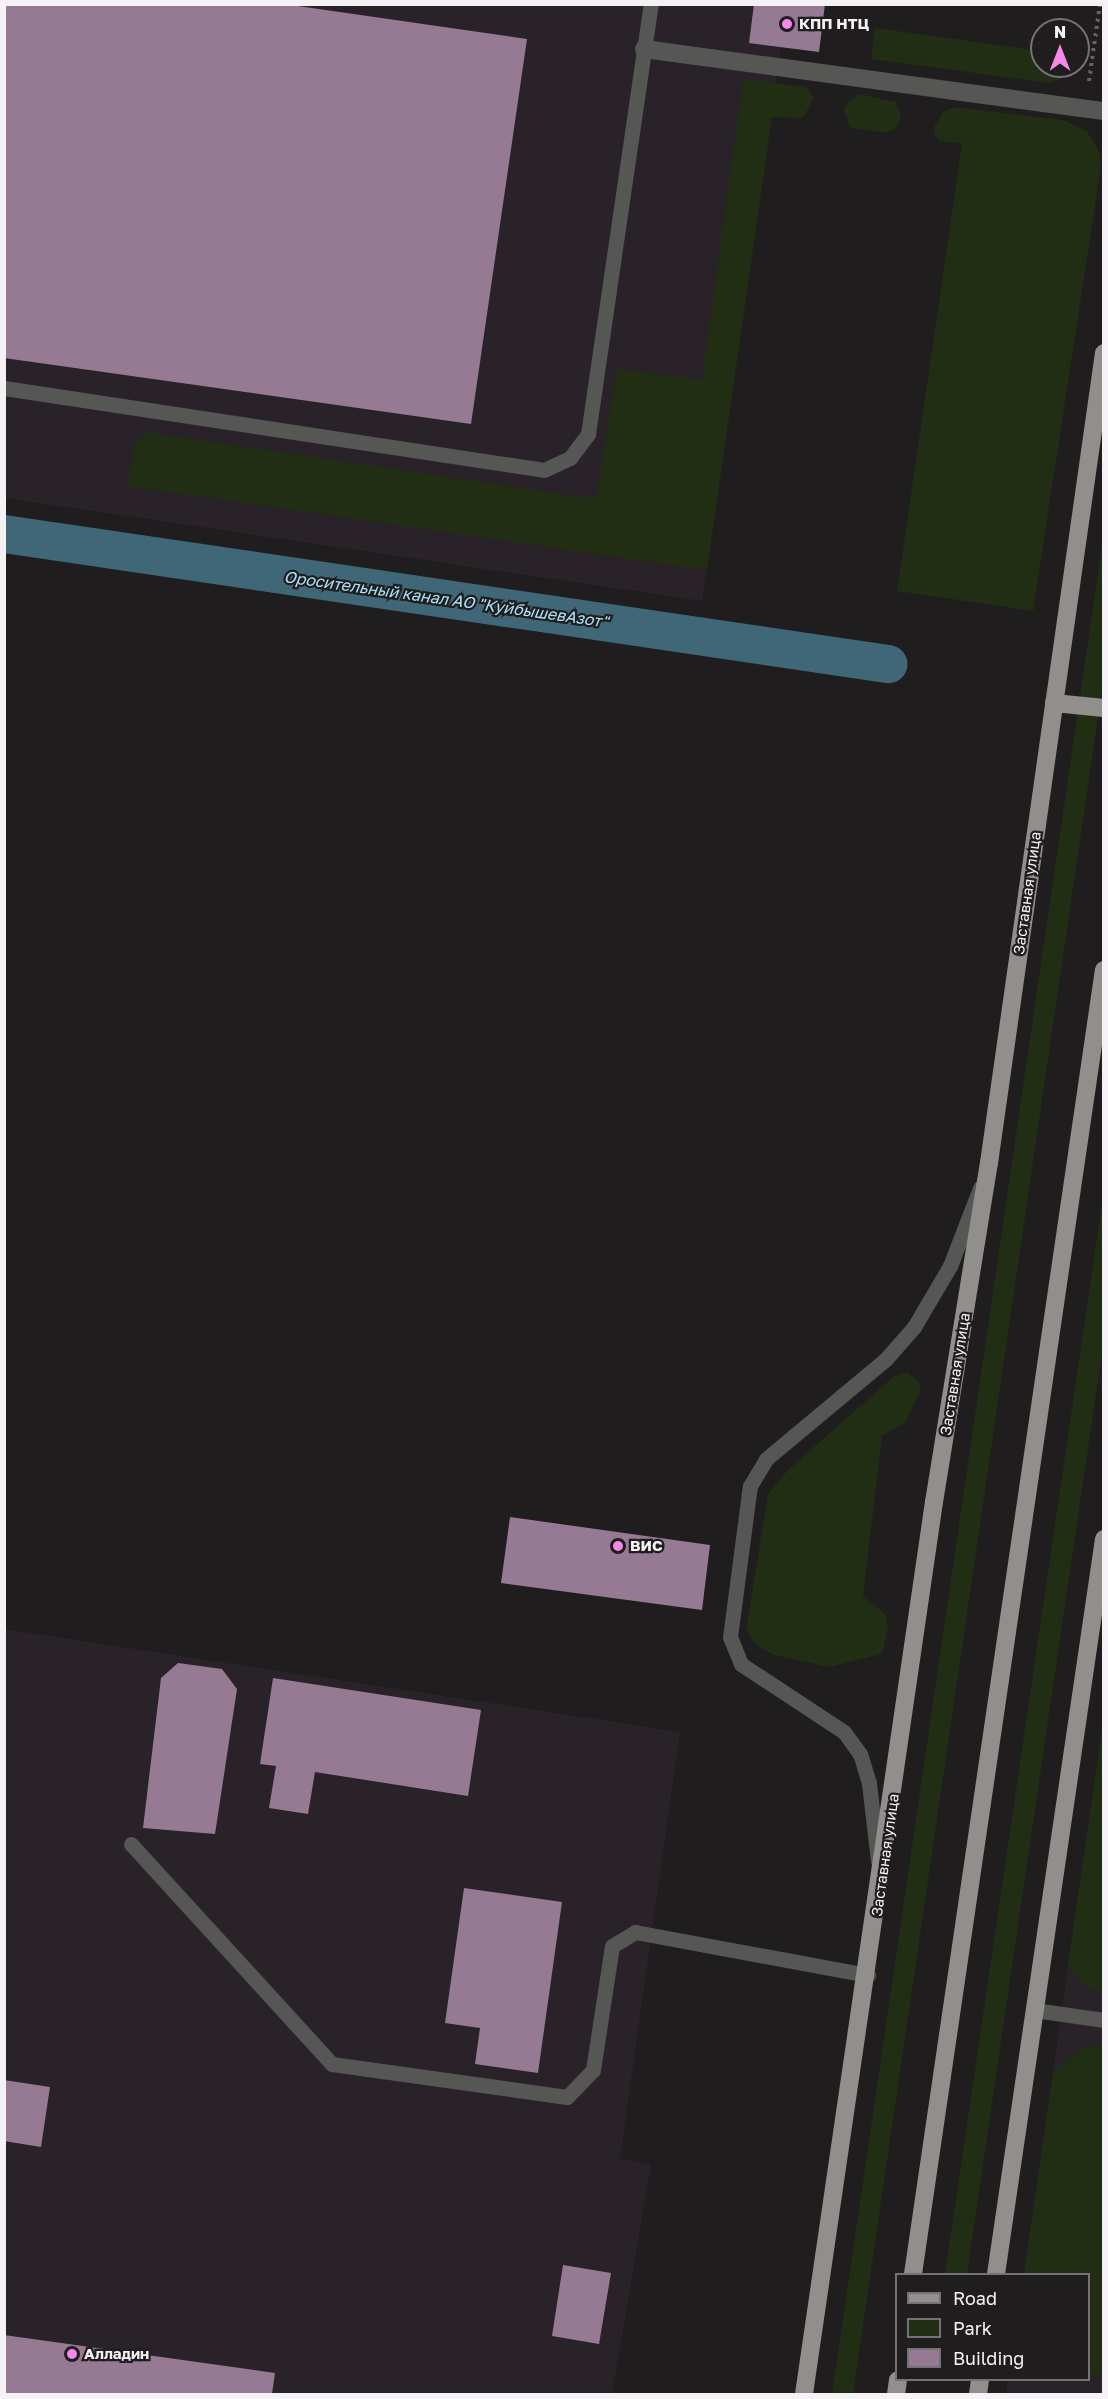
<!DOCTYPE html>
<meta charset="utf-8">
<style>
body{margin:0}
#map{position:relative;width:1108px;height:2399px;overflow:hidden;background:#1f1d1e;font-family:"Golos Text",sans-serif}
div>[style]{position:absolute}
.built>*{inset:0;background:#292329}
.green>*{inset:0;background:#212e13}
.canal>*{height:38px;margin:-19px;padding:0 19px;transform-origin:19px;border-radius:19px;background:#406777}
.building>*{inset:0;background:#967a94}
.path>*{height:4px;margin-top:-2px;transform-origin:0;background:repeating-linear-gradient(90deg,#656364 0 3px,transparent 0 7.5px)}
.lane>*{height:15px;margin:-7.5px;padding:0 7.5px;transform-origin:7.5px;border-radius:7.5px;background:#565655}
.street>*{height:18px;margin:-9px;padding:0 9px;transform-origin:9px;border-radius:9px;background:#565655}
.primary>*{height:18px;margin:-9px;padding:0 9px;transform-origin:9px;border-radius:9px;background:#908f8c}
.dots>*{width:16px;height:16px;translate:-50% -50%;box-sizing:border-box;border:3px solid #1f1d1e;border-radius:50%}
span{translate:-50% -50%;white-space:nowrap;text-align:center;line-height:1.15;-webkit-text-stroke:4.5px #1f1d1e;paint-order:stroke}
.poi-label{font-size:15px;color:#f4f2f4;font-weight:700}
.left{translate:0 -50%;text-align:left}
.street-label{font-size:15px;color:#f4f2f4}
.water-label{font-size:16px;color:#ace3fa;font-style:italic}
.frame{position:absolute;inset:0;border:6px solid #f4f2f4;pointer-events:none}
.legend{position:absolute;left:895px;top:2273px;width:195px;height:108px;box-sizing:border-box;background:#1f1d1e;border:2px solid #747274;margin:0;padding:8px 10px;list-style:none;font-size:18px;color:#f4f2f4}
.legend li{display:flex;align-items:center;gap:12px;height:30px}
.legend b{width:30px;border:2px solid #747274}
.north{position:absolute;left:1030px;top:18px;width:60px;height:60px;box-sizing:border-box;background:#1f1d1e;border:2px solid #747274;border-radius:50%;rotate:0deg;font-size:16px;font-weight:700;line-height:24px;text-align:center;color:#f4f2f4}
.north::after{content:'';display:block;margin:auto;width:21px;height:27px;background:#f788eb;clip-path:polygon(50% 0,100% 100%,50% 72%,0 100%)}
</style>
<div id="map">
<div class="built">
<i style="clip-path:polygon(5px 5px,787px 5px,702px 601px,5px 498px)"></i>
<i style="clip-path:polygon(4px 1629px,680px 1732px,620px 2158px,651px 2165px,612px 2394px,5px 2394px)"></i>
<i style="clip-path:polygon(1103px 1724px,1103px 2394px,1006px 2394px,1008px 2380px,1088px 2380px,1088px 2274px,1024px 2274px)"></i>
</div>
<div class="green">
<i style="clip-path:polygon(875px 28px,1042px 51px,1042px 66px,1078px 66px,1078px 56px,1084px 57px,1080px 67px,1071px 75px,1050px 83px,871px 59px)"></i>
<i style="clip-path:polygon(743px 79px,806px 87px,814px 98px,803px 118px,772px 117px,707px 570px,128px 486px,134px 445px,146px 432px,596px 499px,617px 369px,702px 380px)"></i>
<i style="clip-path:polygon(860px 94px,896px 102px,901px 116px,896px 128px,888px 133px,850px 128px,844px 110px,848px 102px)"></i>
<i style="clip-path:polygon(954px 107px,1063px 120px,1087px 131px,1099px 152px,1101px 167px,1033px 611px,897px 591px,962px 144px,940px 141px,934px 134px,935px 125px,944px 111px)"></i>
<i style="clip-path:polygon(1103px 539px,1103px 683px,853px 2394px,832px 2394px)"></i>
<i style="clip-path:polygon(1103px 1197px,1103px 1346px,967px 2274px,945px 2274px)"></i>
<i style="clip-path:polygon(907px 1372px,920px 1383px,920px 1391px,906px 1422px,882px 1436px,863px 1596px,885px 1614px,888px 1628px,882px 1654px,829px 1667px,774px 1655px,756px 1645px,746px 1630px,768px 1494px,787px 1471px,893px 1377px)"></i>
<i style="clip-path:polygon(1103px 1724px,1104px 1994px,1103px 1994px,1083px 1985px,1068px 1964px)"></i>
<i style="clip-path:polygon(1103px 2044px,1104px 2044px,1103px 2376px,1089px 2374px,1088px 2274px,1024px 2274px,1053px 2073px,1082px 2047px)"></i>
</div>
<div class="canal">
<i style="left:4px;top:534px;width:894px;rotate:8.37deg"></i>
</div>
<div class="building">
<i style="clip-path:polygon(4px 4px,284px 4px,527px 39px,471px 424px,4px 358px)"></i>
<i style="clip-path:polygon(754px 4px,825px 4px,819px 52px,749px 43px)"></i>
<i style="clip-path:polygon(510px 1517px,710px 1545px,702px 1610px,501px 1583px)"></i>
<i style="clip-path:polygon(178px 1663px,222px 1669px,237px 1689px,215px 1834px,143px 1828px,161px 1678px)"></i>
<i style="clip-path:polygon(273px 1678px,481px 1710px,468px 1796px,315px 1772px,308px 1814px,269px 1808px,276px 1766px,260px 1764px)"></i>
<i style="clip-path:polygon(464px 1888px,562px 1902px,538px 2073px,475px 2064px,480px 2028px,445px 2023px)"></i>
<i style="clip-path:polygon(4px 2080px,50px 2087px,41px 2147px,4px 2141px)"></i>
<i style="clip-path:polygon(563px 2265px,611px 2273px,599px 2344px,552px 2336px)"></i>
<i style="clip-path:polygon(4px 2335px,275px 2373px,272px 2394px,4px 2394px)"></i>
</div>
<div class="path">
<i style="left:1089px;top:81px;width:78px;rotate:-81.9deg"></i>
</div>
<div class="lane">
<i style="left:4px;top:388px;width:546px;rotate:8.63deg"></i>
<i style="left:544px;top:470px;width:29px;rotate:-25deg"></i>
<i style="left:570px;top:458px;width:30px;rotate:-53deg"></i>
<i style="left:588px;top:434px;width:435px;rotate:-81.7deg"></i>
<i style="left:131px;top:1844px;width:298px;rotate:47.6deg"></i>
<i style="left:332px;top:2064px;width:237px;rotate:8deg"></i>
<i style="left:567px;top:2097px;width:37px;rotate:-46deg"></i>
<i style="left:593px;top:2070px;width:125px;rotate:-81.3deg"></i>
<i style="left:612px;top:1946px;width:27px;rotate:-31deg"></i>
<i style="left:635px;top:1932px;width:237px;rotate:10.5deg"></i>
<i style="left:878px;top:1861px;width:79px;rotate:-96.6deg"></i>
<i style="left:869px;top:1783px;width:30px;rotate:-107deg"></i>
<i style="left:860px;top:1754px;width:27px;rotate:-126deg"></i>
<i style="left:844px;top:1732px;width:123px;rotate:-146.6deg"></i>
<i style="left:741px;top:1664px;width:29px;rotate:-112deg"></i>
<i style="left:730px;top:1637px;width:152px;rotate:-82.5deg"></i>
<i style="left:750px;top:1486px;width:31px;rotate:-59deg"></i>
<i style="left:766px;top:1459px;width:155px;rotate:-39.8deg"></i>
<i style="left:885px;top:1360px;width:44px;rotate:-48.7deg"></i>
<i style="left:914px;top:1327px;width:71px;rotate:-59.5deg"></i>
<i style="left:950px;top:1266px;width:84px;rotate:-69deg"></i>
<i style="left:1034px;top:2010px;width:71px;rotate:8.1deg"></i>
</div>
<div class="street">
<i style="left:644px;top:49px;width:464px;rotate:7.7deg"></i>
</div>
<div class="primary">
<i style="left:1054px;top:703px;width:50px;rotate:5.7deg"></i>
<i style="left:913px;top:2274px;width:1318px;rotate:-81.67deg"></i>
<i style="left:996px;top:2274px;width:743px;rotate:-81.64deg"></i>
<i style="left:804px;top:2394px;width:901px;rotate:-81.71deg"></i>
<i style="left:934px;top:1502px;width:343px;rotate:-80.8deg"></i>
<i style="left:989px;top:1163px;width:818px;rotate:-81.92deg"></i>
<i style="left:896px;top:2394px;width:14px;rotate:-82deg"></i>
<i style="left:978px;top:2394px;width:14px;rotate:-82deg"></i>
</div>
<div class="dots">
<i style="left:787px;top:24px;background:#f788eb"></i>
<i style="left:618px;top:1546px;background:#f788eb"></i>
<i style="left:72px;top:2354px;background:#f788eb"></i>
</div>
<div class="poi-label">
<span class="left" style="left:799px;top:24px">КПП НТЦ</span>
<span class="left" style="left:630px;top:1546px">ВИС</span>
<span class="left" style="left:84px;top:2354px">Алладин</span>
</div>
<div class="street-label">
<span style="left:1027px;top:893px;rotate:-82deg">Заставная улица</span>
<span style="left:955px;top:1374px;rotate:-81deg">Заставная улица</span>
<span style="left:885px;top:1855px;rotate:-82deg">Заставная улица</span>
</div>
<div class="water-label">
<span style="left:446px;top:599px;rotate:8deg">Оросительный канал АО "КуйбышевАзот"</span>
</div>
<div class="frame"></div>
<ul class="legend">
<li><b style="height:8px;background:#908f8c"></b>Road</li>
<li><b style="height:16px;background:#212e13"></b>Park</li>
<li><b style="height:16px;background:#967a94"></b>Building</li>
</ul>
<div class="north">N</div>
</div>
